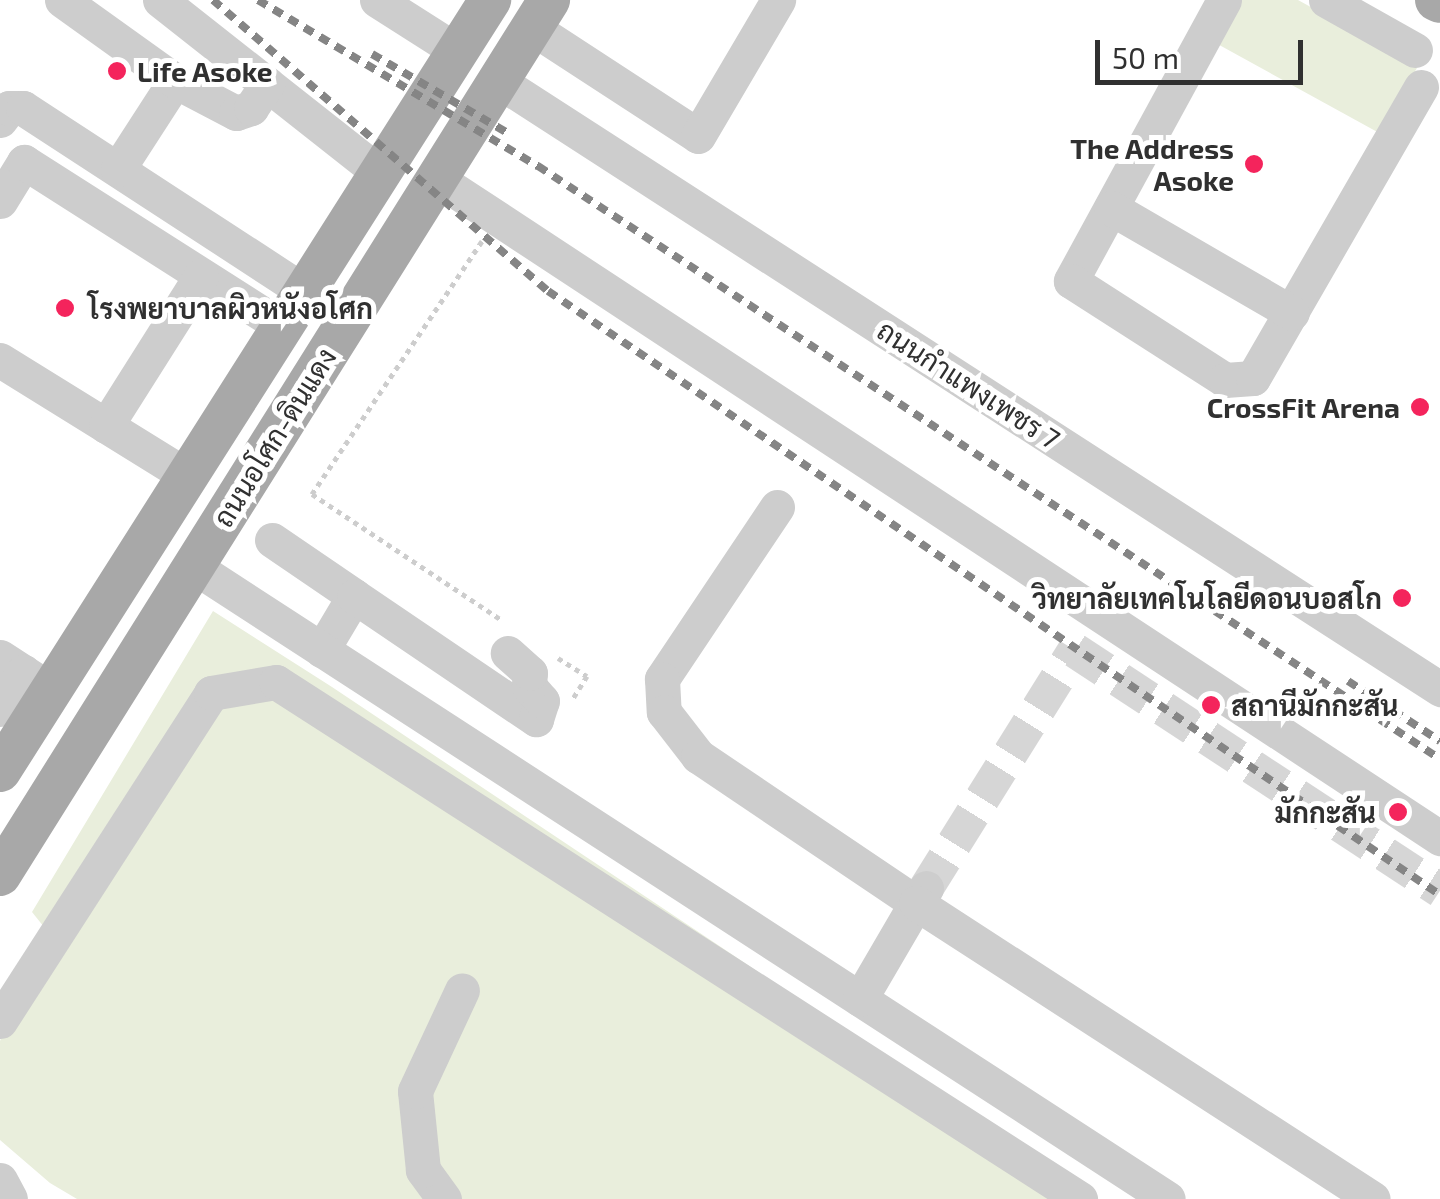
<!DOCTYPE html>
<meta charset="utf-8">
<style>
body{margin:0}
#map{position:relative;width:1440px;height:1199px;overflow:hidden;background:#fff;font-family:"Exo 2",Sarabun,sans-serif}
div>[style]{position:absolute}
.green>*{inset:0;background:#e9eedc}
.minor-tunnel>*{height:35px;margin-top:-17.5px;transform-origin:0;background:repeating-linear-gradient(90deg,#d6d6d6 0 35px,transparent 0 53px)}
.path>*{height:5px;margin-top:-2.5px;transform-origin:0;background:repeating-linear-gradient(90deg,#cdcdcd 0 5px,transparent 0 10px)}
.minor>*{height:35px;margin:-17.5px;padding:0 17.5px;transform-origin:17.5px;border-radius:17.5px;background:#cdcdcd}
.major>*{height:42px;margin:-21px;padding:0 21px;transform-origin:21px;border-radius:21px;background:#a8a8a8}
.rail>*{height:8px;margin-top:-4px;transform-origin:0;background:repeating-linear-gradient(90deg,#858585 0 10px,transparent 0 18px)}
.dots>*{width:28px;height:28px;translate:-50% -50%;box-sizing:border-box;border:5px solid #fff;border-radius:50%}
span{translate:-50% -50%;white-space:nowrap;text-align:center;line-height:1.15;-webkit-text-stroke:10px #fff;paint-order:stroke}
.poi-label{font-size:28px;color:#303030;font-weight:700}
.left{translate:0 -50%;text-align:left}
.right{translate:-100% -50%;text-align:right}
.street-label{font-size:28px;color:#303030}
.scale{position:absolute;left:1095px;top:40px;width:208px;height:45px;box-sizing:border-box;border:5px solid #303030;border-top:0;padding-left:12px;font-size:30px;line-height:35px;white-space:nowrap;color:#303030;-webkit-text-stroke:8px #fff;paint-order:stroke}
</style>
<div id="map">
<div class="green">
<i style="clip-path:polygon(1234px 0,1298px 0,1418px 66px,1381px 134px,1212px 41px)"></i>
<i style="clip-path:polygon(213px 611px,332px 687px,1098px 1199px,77px 1199px,50px 1183px,0 1140px,0 1041px,10px 1016px,60px 947px,32px 912px)"></i>
</div>
<div class="minor-tunnel">
<i style="left:926px;top:888px;width:281px;rotate:-58deg"></i>
<i style="left:1075px;top:650px;width:437px;rotate:33.3deg"></i>
</div>
<div class="path">
<i style="left:482px;top:241px;width:305px;rotate:123.9deg"></i>
<i style="left:312px;top:494px;width:229px;rotate:33.6deg"></i>
<i style="left:558px;top:658px;width:34px;rotate:32deg"></i>
<i style="left:587px;top:676px;width:26px;rotate:122deg"></i>
</div>
<div class="minor">
<i style="left:62px;top:0;width:139px;rotate:35.6deg"></i>
<i style="left:160px;top:0;width:280px;rotate:38.2deg"></i>
<i style="left:377px;top:0;width:95px;rotate:32.5deg"></i>
<i style="left:1224px;top:0;width:320px;rotate:118.6deg"></i>
<i style="left:1071px;top:281px;width:183px;rotate:32.7deg"></i>
<i style="left:1225px;top:380px;width:28px;rotate:-4deg"></i>
<i style="left:1253px;top:378px;width:336px;rotate:-60deg"></i>
<i style="left:1326px;top:0;width:102px;rotate:29.3deg"></i>
<i style="left:531px;top:27px;width:199px;rotate:33.1deg"></i>
<i style="left:698px;top:136px;width:158px;rotate:-59.5deg"></i>
<i style="left:497px;top:80px;width:1123px;rotate:32.85deg"></i>
<i style="left:0;top:120px;width:15px;rotate:-53deg"></i>
<i style="left:9px;top:108px;width:14px"></i>
<i style="left:23px;top:108px;width:337px;rotate:33.1deg"></i>
<i style="left:118px;top:169px;width:105px;rotate:-57.1deg"></i>
<i style="left:175px;top:81px;width:69px;rotate:27.7deg"></i>
<i style="left:236px;top:113px;width:16px;rotate:-18deg"></i>
<i style="left:251px;top:108px;width:29px;rotate:-56deg"></i>
<i style="left:436px;top:178px;width:1202px;rotate:33.32deg"></i>
<i style="left:0;top:201px;width:46px;rotate:-58.4deg"></i>
<i style="left:24px;top:162px;width:307px;rotate:32.5deg"></i>
<i style="left:1111px;top:208px;width:209px;rotate:30.1deg"></i>
<i style="left:0;top:360px;width:220px;rotate:31.8deg"></i>
<i style="left:106px;top:426px;width:178px;rotate:-57.7deg"></i>
<i style="left:777px;top:507px;width:207px;rotate:123.8deg"></i>
<i style="left:662px;top:679px;width:33px;rotate:87deg"></i>
<i style="left:664px;top:712px;width:56px;rotate:52.3deg"></i>
<i style="left:698px;top:756px;width:263px;rotate:34deg"></i>
<i style="left:916px;top:903px;width:18px;rotate:-56deg"></i>
<i style="left:272px;top:540px;width:99px;rotate:34.3deg"></i>
<i style="left:354px;top:596px;width:63px;rotate:120.7deg"></i>
<i style="left:193px;top:566px;width:1162px;rotate:32.99deg"></i>
<i style="left:354px;top:596px;width:220px;rotate:34.1deg"></i>
<i style="left:536px;top:719px;width:19px;rotate:-72deg"></i>
<i style="left:542px;top:701px;width:20px;rotate:-131deg"></i>
<i style="left:529px;top:686px;width:13px;rotate:-86deg"></i>
<i style="left:530px;top:673px;width:30px;rotate:-138deg"></i>
<i style="left:0;top:657px;width:61px;rotate:32.9deg"></i>
<i style="left:0;top:709px;width:44px;rotate:-58.1deg"></i>
<i style="left:860px;top:999px;width:111px;rotate:-59.7deg"></i>
<i style="left:916px;top:903px;width:544px;rotate:32.93deg"></i>
<i style="left:0;top:1021px;width:390px;rotate:-57.2deg"></i>
<i style="left:211px;top:693px;width:66px;rotate:-9.6deg"></i>
<i style="left:276px;top:682px;width:956px;rotate:32.74deg"></i>
<i style="left:0;top:1180px;width:21px;rotate:62deg"></i>
<i style="left:444px;top:1199px;width:36px;rotate:-126deg"></i>
<i style="left:423px;top:1170px;width:79px;rotate:-95.8deg"></i>
<i style="left:415px;top:1091px;width:111px;rotate:-65deg"></i>
</div>
<div class="major">
<i style="left:1436px;top:0;width:4px;rotate:27deg"></i>
<i style="left:0;top:771px;width:914px;rotate:-57.56deg"></i>
<i style="left:0;top:875px;width:1033px;rotate:-57.89deg"></i>
</div>
<div class="rail">
<i style="left:213px;top:0;width:444px;rotate:41deg"></i>
<i style="left:548px;top:291px;width:1077px;rotate:34.1deg"></i>
<i style="left:258px;top:0;width:326px;rotate:30.7deg"></i>
<i style="left:538px;top:166px;width:1079px;rotate:33.32deg"></i>
<i style="left:372px;top:54px;width:155px;rotate:30.2deg"></i>
<i style="left:1348px;top:681px;width:110px;rotate:33.1deg"></i>
</div>
<div class="dots">
<i style="left:117px;top:71px;background:#f4245c"></i>
<i style="left:1254px;top:164px;background:#f4245c"></i>
<i style="left:65px;top:308px;background:#f4245c"></i>
<i style="left:1420px;top:407px;background:#f4245c"></i>
<i style="left:1402px;top:598px;background:#f4245c"></i>
<i style="left:1211px;top:705px;background:#f4245c"></i>
<i style="left:1398px;top:812px;background:#f4245c"></i>
</div>
<div class="poi-label">
<span class="left" style="left:137px;top:71px">Life Asoke</span>
<span class="right" style="left:1234px;top:164px">The Address<br>Asoke</span>
<span class="left" style="left:88px;top:308px">โรงพยาบาลผิวหนังอโศก</span>
<span class="right" style="left:1400px;top:407px">CrossFit Arena</span>
<span class="right" style="left:1382px;top:598px">วิทยาลัยเทคโนโลยีดอนบอสโก</span>
<span class="left" style="left:1231px;top:705px">สถานีมักกะสัน</span>
<span class="right" style="left:1376px;top:812px">มักกะสัน</span>
</div>
<div class="street-label">
<span style="left:969px;top:384px;rotate:33deg">ถนนกำแพงเพชร 7</span>
<span style="left:274px;top:437px;rotate:-58deg">ถนนอโศก-ดินแดง</span>
</div>
<div class="scale">50 m</div>
</div>
